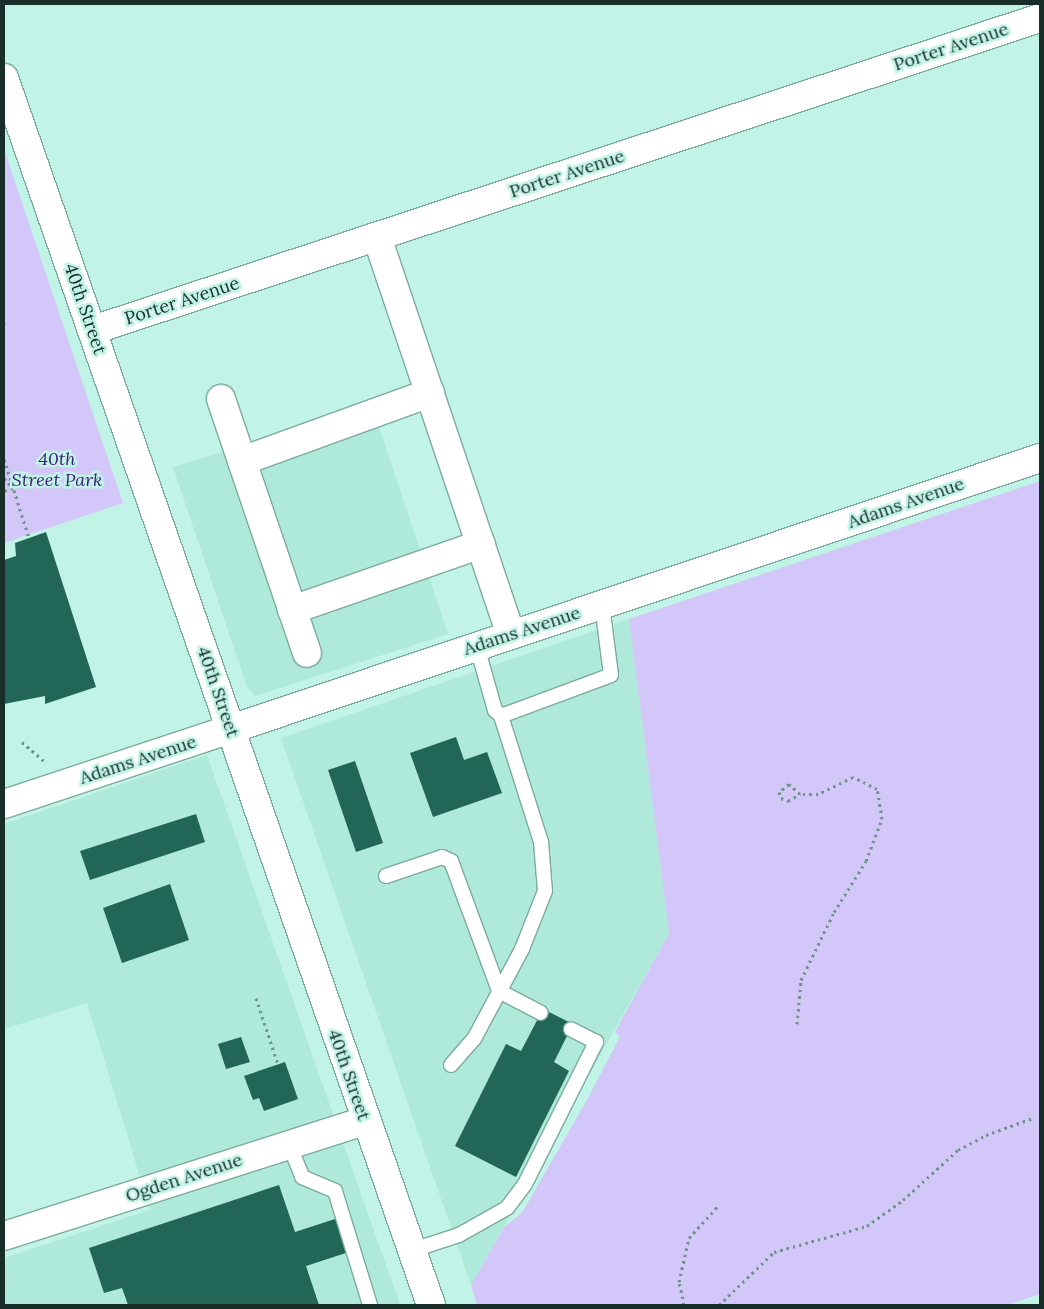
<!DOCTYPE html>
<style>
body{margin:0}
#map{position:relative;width:1044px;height:1309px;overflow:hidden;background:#c1f3e6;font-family:Lora,serif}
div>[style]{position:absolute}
.built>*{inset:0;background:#aee9d9}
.green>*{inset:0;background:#d3c6f8}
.building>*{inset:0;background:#226658}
.path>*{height:3px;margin-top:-1.5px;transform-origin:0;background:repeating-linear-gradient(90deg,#6f9289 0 2.5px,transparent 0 6.5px)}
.roads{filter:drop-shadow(1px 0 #7aab9e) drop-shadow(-1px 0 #7aab9e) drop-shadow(0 1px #7aab9e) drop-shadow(0 -1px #7aab9e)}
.service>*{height:14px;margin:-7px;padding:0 7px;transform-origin:7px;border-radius:7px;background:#fff}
.minor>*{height:28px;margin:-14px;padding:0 14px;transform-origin:14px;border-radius:14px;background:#fff}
.tertiary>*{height:28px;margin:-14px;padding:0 14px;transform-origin:14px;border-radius:14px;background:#fff}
.secondary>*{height:28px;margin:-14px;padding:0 14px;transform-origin:14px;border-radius:14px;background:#fff}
span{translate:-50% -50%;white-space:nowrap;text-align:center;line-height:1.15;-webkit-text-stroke:5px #c1f3e6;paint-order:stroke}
.street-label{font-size:18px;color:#1a2e29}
.park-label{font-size:18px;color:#421b7a;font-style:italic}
.frame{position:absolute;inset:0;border:5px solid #1a2e29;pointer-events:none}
</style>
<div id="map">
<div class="built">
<i style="clip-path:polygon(372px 406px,448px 634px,255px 696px,247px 687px,173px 467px)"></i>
<i style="clip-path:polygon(629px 619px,669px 933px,471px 1285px,281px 738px)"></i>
<i style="clip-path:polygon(207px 755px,400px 1305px,4px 1305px,4px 1258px,150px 1210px,87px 1003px,4px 1029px,4px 824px)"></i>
</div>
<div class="green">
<i style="clip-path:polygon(4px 149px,123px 503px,4px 543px)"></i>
<i style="clip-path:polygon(1040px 481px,1040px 1294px,1007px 1305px,477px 1305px,471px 1285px,504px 1227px,522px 1213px,588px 1098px,620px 1037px,615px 1032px,669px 933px,629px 619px)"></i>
</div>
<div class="building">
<i style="clip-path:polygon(46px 532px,96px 687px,45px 704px,45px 696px,4px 704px,4px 560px,16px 556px,15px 543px)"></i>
<i style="clip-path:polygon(456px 737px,464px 760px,487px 752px,502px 793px,433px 817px,410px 753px)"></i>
<i style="clip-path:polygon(355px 761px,383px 843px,356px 852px,328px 770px)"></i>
<i style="clip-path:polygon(196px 814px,205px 842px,90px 880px,80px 851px)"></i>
<i style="clip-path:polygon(170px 884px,189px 940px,122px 963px,103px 908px)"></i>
<i style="clip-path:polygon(543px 1009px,573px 1024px,554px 1062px,569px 1071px,516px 1177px,455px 1146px,506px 1044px,521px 1051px)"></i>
<i style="clip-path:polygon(241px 1037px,250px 1062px,226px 1069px,218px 1044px)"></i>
<i style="clip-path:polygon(285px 1062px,298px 1099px,264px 1111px,259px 1098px,253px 1100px,244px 1076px)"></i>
<i style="clip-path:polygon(279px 1185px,295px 1232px,338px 1218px,349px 1252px,306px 1266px,319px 1305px,128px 1305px,122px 1288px,104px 1293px,89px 1248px)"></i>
</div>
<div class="path">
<i style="left:4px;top:322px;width:2px;rotate:90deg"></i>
<i style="left:4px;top:459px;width:83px;rotate:72.4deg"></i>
<i style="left:4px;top:478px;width:13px;rotate:48deg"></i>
<i style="left:13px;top:488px;width:9px;rotate:162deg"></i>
<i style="left:22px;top:742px;width:32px;rotate:41deg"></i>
<i style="left:256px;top:998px;width:70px;rotate:71.6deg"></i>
<i style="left:797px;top:1024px;width:44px;rotate:-84.8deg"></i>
<i style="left:801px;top:980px;width:76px;rotate:-64.1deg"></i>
<i style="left:834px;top:912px;width:60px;rotate:-57.9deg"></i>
<i style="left:866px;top:861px;width:45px;rotate:-69.1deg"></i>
<i style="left:882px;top:819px;width:30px;rotate:-99deg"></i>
<i style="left:877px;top:789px;width:27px;rotate:-153deg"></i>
<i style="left:853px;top:777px;width:39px;rotate:154deg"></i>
<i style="left:818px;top:794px;width:18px;rotate:180deg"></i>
<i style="left:800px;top:794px;width:15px;rotate:-138deg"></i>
<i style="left:789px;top:784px;width:13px;rotate:141deg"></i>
<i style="left:779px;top:792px;width:6px;rotate:72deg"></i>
<i style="left:781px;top:798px;width:8px;rotate:23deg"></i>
<i style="left:788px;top:801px;width:14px;rotate:-30deg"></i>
<i style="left:684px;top:1305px;width:24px;rotate:-102deg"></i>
<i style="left:679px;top:1282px;width:45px;rotate:-77.2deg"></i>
<i style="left:689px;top:1238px;width:42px;rotate:-47.9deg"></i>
<i style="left:719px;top:1305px;width:76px;rotate:-43.9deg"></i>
<i style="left:774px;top:1252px;width:97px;rotate:-15.6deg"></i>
<i style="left:867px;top:1226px;width:44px;rotate:-35.8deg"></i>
<i style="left:903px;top:1200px;width:74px;rotate:-42.3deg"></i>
<i style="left:958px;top:1150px;width:32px;rotate:-28deg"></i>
<i style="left:986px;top:1135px;width:50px;rotate:-19.9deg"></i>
</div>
<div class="roads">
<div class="service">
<i style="left:477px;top:647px;width:66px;rotate:74.1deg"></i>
<i style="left:495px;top:710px;width:8px;rotate:45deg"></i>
<i style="left:501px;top:716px;width:117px;rotate:-20.4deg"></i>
<i style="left:611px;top:675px;width:71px;rotate:-97.3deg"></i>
<i style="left:386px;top:876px;width:59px;rotate:-18.7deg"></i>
<i style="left:442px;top:857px;width:10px;rotate:24deg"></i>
<i style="left:451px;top:861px;width:139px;rotate:69.7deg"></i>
<i style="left:499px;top:991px;width:47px;rotate:27.6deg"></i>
<i style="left:451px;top:1065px;width:35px;rotate:-49deg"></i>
<i style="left:474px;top:1039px;width:102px;rotate:-61.9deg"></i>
<i style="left:522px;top:949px;width:62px;rotate:-68.4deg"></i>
<i style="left:545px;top:891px;width:49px;rotate:-94.7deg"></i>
<i style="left:541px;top:842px;width:132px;rotate:-107.6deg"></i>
<i style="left:289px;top:1144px;width:35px;rotate:68deg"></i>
<i style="left:302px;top:1177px;width:36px;rotate:23deg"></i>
<i style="left:335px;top:1191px;width:119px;rotate:72.9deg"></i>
<i style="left:413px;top:1250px;width:48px;rotate:-18.1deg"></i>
<i style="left:459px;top:1235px;width:55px;rotate:-29.4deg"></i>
<i style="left:507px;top:1208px;width:30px;rotate:-53deg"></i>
<i style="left:525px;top:1184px;width:159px;rotate:-63.4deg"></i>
<i style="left:596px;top:1042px;width:28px;rotate:-153deg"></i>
</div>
<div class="minor">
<i style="left:377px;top:237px;width:420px;rotate:71.4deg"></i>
<i style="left:93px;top:330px;width:997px;rotate:-18.24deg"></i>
<i style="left:221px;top:399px;width:268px;rotate:71.3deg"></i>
<i style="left:242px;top:461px;width:200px;rotate:-19.9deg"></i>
<i style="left:292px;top:610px;width:200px;rotate:-19.2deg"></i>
<i style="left:4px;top:804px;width:239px;rotate:-18.3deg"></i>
<i style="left:4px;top:1236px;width:379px;rotate:-17.7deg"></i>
</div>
<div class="tertiary">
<i style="left:231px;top:729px;width:853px;rotate:-18.52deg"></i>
</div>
<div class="secondary">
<i style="left:4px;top:78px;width:1299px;rotate:70.81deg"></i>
</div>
</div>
<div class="street-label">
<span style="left:951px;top:47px;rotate:-18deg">Porter Avenue</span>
<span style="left:567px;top:174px;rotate:-18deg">Porter Avenue</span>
<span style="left:182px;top:301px;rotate:-18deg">Porter Avenue</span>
<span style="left:85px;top:309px;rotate:71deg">40th Street</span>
<span style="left:906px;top:503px;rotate:-19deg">Adams Avenue</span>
<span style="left:522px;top:631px;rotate:-18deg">Adams Avenue</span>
<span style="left:218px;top:692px;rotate:71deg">40th Street</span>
<span style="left:138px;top:760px;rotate:-18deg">Adams Avenue</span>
<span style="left:349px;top:1075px;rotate:71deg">40th Street</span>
<span style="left:184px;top:1178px;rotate:-18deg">Ogden Avenue</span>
</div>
<div class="park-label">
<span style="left:57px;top:470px">40th<br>Street Park</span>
</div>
<div class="frame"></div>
</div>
